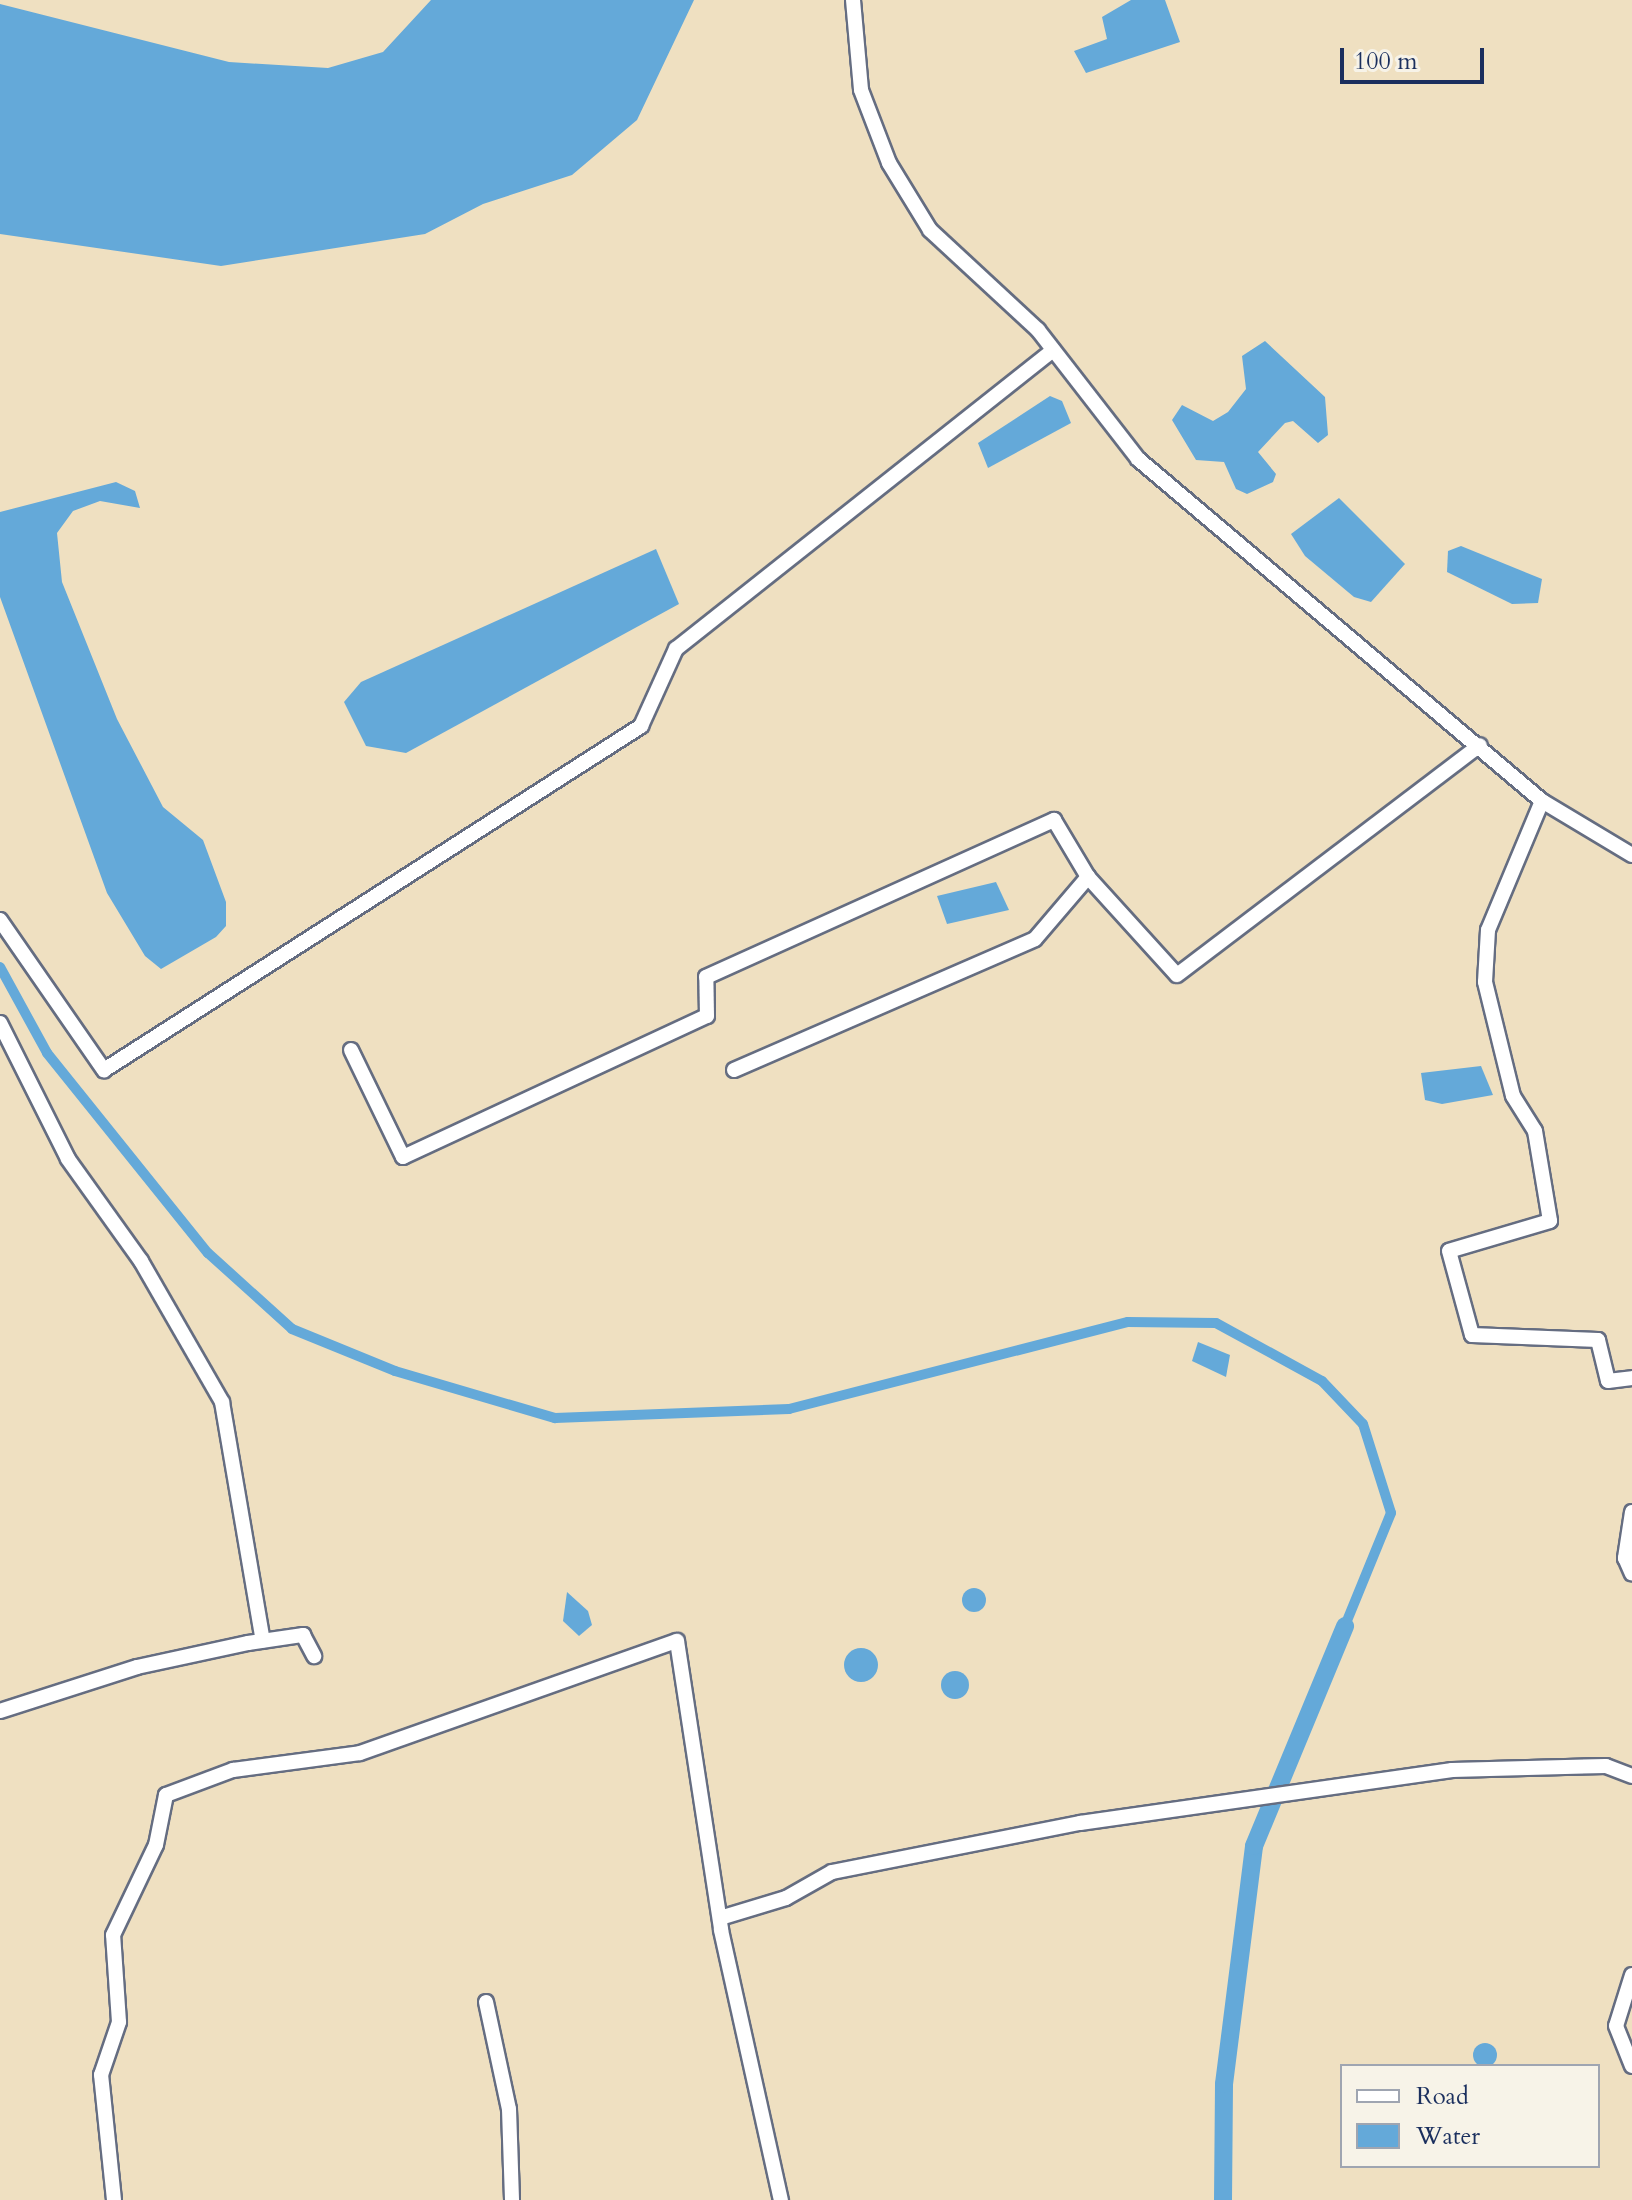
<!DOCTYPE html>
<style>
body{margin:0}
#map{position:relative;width:1632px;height:2200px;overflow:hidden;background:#efe0c1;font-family:Cardo,serif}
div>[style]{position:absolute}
.water>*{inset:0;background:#64a9d9}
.round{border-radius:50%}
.canal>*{height:10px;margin:-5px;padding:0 5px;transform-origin:5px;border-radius:5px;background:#64a9d9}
.river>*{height:18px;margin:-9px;padding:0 9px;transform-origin:9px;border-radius:9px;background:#64a9d9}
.roads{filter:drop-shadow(2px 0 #656d81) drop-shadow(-2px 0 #656d81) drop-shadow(0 2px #656d81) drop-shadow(0 -2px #656d81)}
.minor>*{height:14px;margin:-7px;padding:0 7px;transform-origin:7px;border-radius:7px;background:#fff}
span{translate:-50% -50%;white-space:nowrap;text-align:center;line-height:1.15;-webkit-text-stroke:6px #f7f3e8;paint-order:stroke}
.legend{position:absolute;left:1340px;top:2064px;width:260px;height:104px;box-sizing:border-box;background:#f7f3e8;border:2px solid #9fa5b1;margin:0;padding:10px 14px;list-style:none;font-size:24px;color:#1b2f5e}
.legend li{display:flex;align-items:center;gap:16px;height:40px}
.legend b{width:40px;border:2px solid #9fa5b1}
.scale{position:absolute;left:1340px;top:48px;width:144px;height:36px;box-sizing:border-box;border:4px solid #1b2f5e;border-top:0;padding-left:10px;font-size:24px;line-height:28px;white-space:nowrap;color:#1b2f5e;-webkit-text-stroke:6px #f7f3e8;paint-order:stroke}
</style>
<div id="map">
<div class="water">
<i style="clip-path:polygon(431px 0,694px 0,637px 120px,572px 175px,483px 204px,425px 234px,221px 266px,0 234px,0 4px,229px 62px,328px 68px,383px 52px)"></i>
<i style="clip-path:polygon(1131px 0,1165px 0,1180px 42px,1086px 73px,1074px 51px,1107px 39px,1102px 17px)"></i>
<i style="clip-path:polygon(1265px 341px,1325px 397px,1328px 435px,1318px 443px,1293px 421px,1285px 423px,1258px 452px,1276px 474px,1273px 482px,1247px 494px,1236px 489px,1224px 462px,1196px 460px,1172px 420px,1182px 405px,1213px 421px,1228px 412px,1246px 389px,1242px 356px)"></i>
<i style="clip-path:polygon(1050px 396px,1062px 401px,1071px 423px,988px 468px,978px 443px)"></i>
<i style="clip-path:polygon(116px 482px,135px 491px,140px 508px,100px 501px,73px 511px,57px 533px,62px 582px,117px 719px,163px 807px,203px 840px,226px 902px,226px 926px,216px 937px,161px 969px,145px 956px,107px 893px,0 597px,0 512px)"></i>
<i style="clip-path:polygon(1339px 498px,1405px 564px,1371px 602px,1354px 597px,1305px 556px,1291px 534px)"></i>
<i style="clip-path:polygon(1461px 546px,1542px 579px,1538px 603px,1512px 604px,1447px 572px,1448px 551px)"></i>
<i style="clip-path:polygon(656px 549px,679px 604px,406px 753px,366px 746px,344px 702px,361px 682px)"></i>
<i style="clip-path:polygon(996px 882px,1009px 910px,947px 924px,937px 896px)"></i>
<i style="clip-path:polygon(1481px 1066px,1493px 1095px,1442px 1104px,1425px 1100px,1421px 1073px)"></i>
<i style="clip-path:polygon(1198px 1342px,1230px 1355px,1226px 1377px,1192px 1361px)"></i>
<i class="round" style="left:962px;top:1588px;width:24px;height:24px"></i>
<i style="clip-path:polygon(567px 1592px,588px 1611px,592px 1625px,579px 1636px,563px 1621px)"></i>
<i class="round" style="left:844px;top:1648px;width:34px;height:34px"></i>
<i class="round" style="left:941px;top:1671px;width:28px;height:28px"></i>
<i class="round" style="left:1473px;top:2043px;width:24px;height:24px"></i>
</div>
<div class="canal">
<i style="left:0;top:967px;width:98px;rotate:61.3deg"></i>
<i style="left:47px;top:1053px;width:257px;rotate:51.2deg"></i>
<i style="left:208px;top:1253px;width:113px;rotate:42.1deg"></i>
<i style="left:292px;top:1329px;width:111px;rotate:22.2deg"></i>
<i style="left:395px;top:1371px;width:167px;rotate:16.4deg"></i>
<i style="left:555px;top:1418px;width:234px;rotate:-2.2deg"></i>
<i style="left:789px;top:1409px;width:350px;rotate:-14.4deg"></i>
<i style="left:1128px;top:1322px;width:88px;rotate:0.7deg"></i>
<i style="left:1216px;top:1323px;width:121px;rotate:28.7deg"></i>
<i style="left:1322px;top:1381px;width:59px;rotate:46.4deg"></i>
<i style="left:1363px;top:1424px;width:93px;rotate:72.5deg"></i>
<i style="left:1391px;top:1513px;width:122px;rotate:112.2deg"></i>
</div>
<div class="river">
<i style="left:1223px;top:2200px;width:116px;rotate:-89.5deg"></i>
<i style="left:1224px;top:2084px;width:240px;rotate:-82.8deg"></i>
<i style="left:1254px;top:1846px;width:238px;rotate:-67.5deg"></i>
</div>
<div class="roads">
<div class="minor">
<i style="left:853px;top:0;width:90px;rotate:84.9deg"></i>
<i style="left:861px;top:90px;width:78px;rotate:69deg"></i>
<i style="left:889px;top:163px;width:79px;rotate:58.5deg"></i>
<i style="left:930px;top:230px;width:147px;rotate:42.8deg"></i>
<i style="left:1038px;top:330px;width:163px;rotate:52.2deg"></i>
<i style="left:1138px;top:459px;width:529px;rotate:40.25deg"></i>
<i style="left:1542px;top:801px;width:105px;rotate:31deg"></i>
<i style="left:1542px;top:801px;width:140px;rotate:112.7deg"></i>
<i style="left:1488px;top:930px;width:52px;rotate:93.3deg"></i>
<i style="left:1485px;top:982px;width:117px;rotate:76.2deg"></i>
<i style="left:1513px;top:1096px;width:41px;rotate:57.8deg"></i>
<i style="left:1535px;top:1131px;width:91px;rotate:80.5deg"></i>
<i style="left:1550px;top:1221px;width:105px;rotate:163.5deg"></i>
<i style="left:1449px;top:1251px;width:87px;rotate:74.7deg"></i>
<i style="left:1472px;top:1335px;width:126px;rotate:2.3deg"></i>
<i style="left:1598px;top:1340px;width:42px;rotate:76.3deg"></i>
<i style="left:1608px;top:1381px;width:24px;rotate:-7deg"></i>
<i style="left:0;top:920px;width:183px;rotate:55.3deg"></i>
<i style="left:104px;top:1070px;width:638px;rotate:-32.64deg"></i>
<i style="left:641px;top:726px;width:85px;rotate:-65.6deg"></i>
<i style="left:676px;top:649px;width:481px;rotate:-38.4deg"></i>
<i style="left:0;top:1023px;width:152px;rotate:63.4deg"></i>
<i style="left:68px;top:1159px;width:125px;rotate:54.4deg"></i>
<i style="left:141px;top:1261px;width:163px;rotate:60.1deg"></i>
<i style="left:222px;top:1402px;width:242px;rotate:80.3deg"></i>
<i style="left:351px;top:1050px;width:119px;rotate:64.1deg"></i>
<i style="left:403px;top:1157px;width:335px;rotate:-24.9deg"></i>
<i style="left:707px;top:1016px;width:39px;rotate:-91deg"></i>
<i style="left:706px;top:977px;width:382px;rotate:-24.3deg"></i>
<i style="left:1054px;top:820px;width:66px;rotate:59.2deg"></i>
<i style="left:1088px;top:877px;width:132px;rotate:47.8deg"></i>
<i style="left:1177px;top:975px;width:380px;rotate:-37.2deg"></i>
<i style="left:734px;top:1070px;width:328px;rotate:-23.5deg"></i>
<i style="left:1035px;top:939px;width:82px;rotate:-49.5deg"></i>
<i style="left:1632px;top:1512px;width:47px;rotate:98.7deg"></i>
<i style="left:1625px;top:1558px;width:17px;rotate:66deg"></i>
<i style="left:0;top:1711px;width:144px;rotate:-17.8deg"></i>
<i style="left:137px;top:1667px;width:114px;rotate:-12.2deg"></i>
<i style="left:248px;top:1643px;width:56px;rotate:-8.3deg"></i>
<i style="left:303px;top:1635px;width:24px;rotate:62deg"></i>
<i style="left:720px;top:1918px;width:69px;rotate:-16.9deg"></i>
<i style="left:786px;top:1898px;width:53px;rotate:-29.5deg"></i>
<i style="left:832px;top:1872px;width:253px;rotate:-11.2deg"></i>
<i style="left:1080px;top:1823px;width:376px;rotate:-8.1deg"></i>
<i style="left:1452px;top:1770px;width:154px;rotate:-1.5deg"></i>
<i style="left:1606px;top:1766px;width:28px;rotate:21deg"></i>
<i style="left:1632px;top:1975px;width:53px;rotate:107.4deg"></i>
<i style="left:1616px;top:2026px;width:43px;rotate:68.2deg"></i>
<i style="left:486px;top:2002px;width:109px;rotate:77.9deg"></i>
<i style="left:509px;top:2109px;width:91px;rotate:88.1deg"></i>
<i style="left:114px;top:2200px;width:126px;rotate:-95.9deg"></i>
<i style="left:101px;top:2075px;width:56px;rotate:-71.2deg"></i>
<i style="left:119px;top:2022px;width:87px;rotate:-93.9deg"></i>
<i style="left:113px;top:1935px;width:100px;rotate:-64.5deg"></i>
<i style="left:156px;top:1845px;width:51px;rotate:-78.7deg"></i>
<i style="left:166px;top:1795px;width:72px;rotate:-20.5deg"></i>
<i style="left:233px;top:1770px;width:128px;rotate:-7.6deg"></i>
<i style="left:360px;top:1753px;width:336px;rotate:-19.5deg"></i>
<i style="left:677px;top:1641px;width:292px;rotate:81.3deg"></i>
<i style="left:721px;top:1930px;width:277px;rotate:77.5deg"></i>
</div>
</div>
<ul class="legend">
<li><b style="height:10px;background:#fff"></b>Road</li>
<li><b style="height:22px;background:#64a9d9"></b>Water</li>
</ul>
<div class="scale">100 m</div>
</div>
